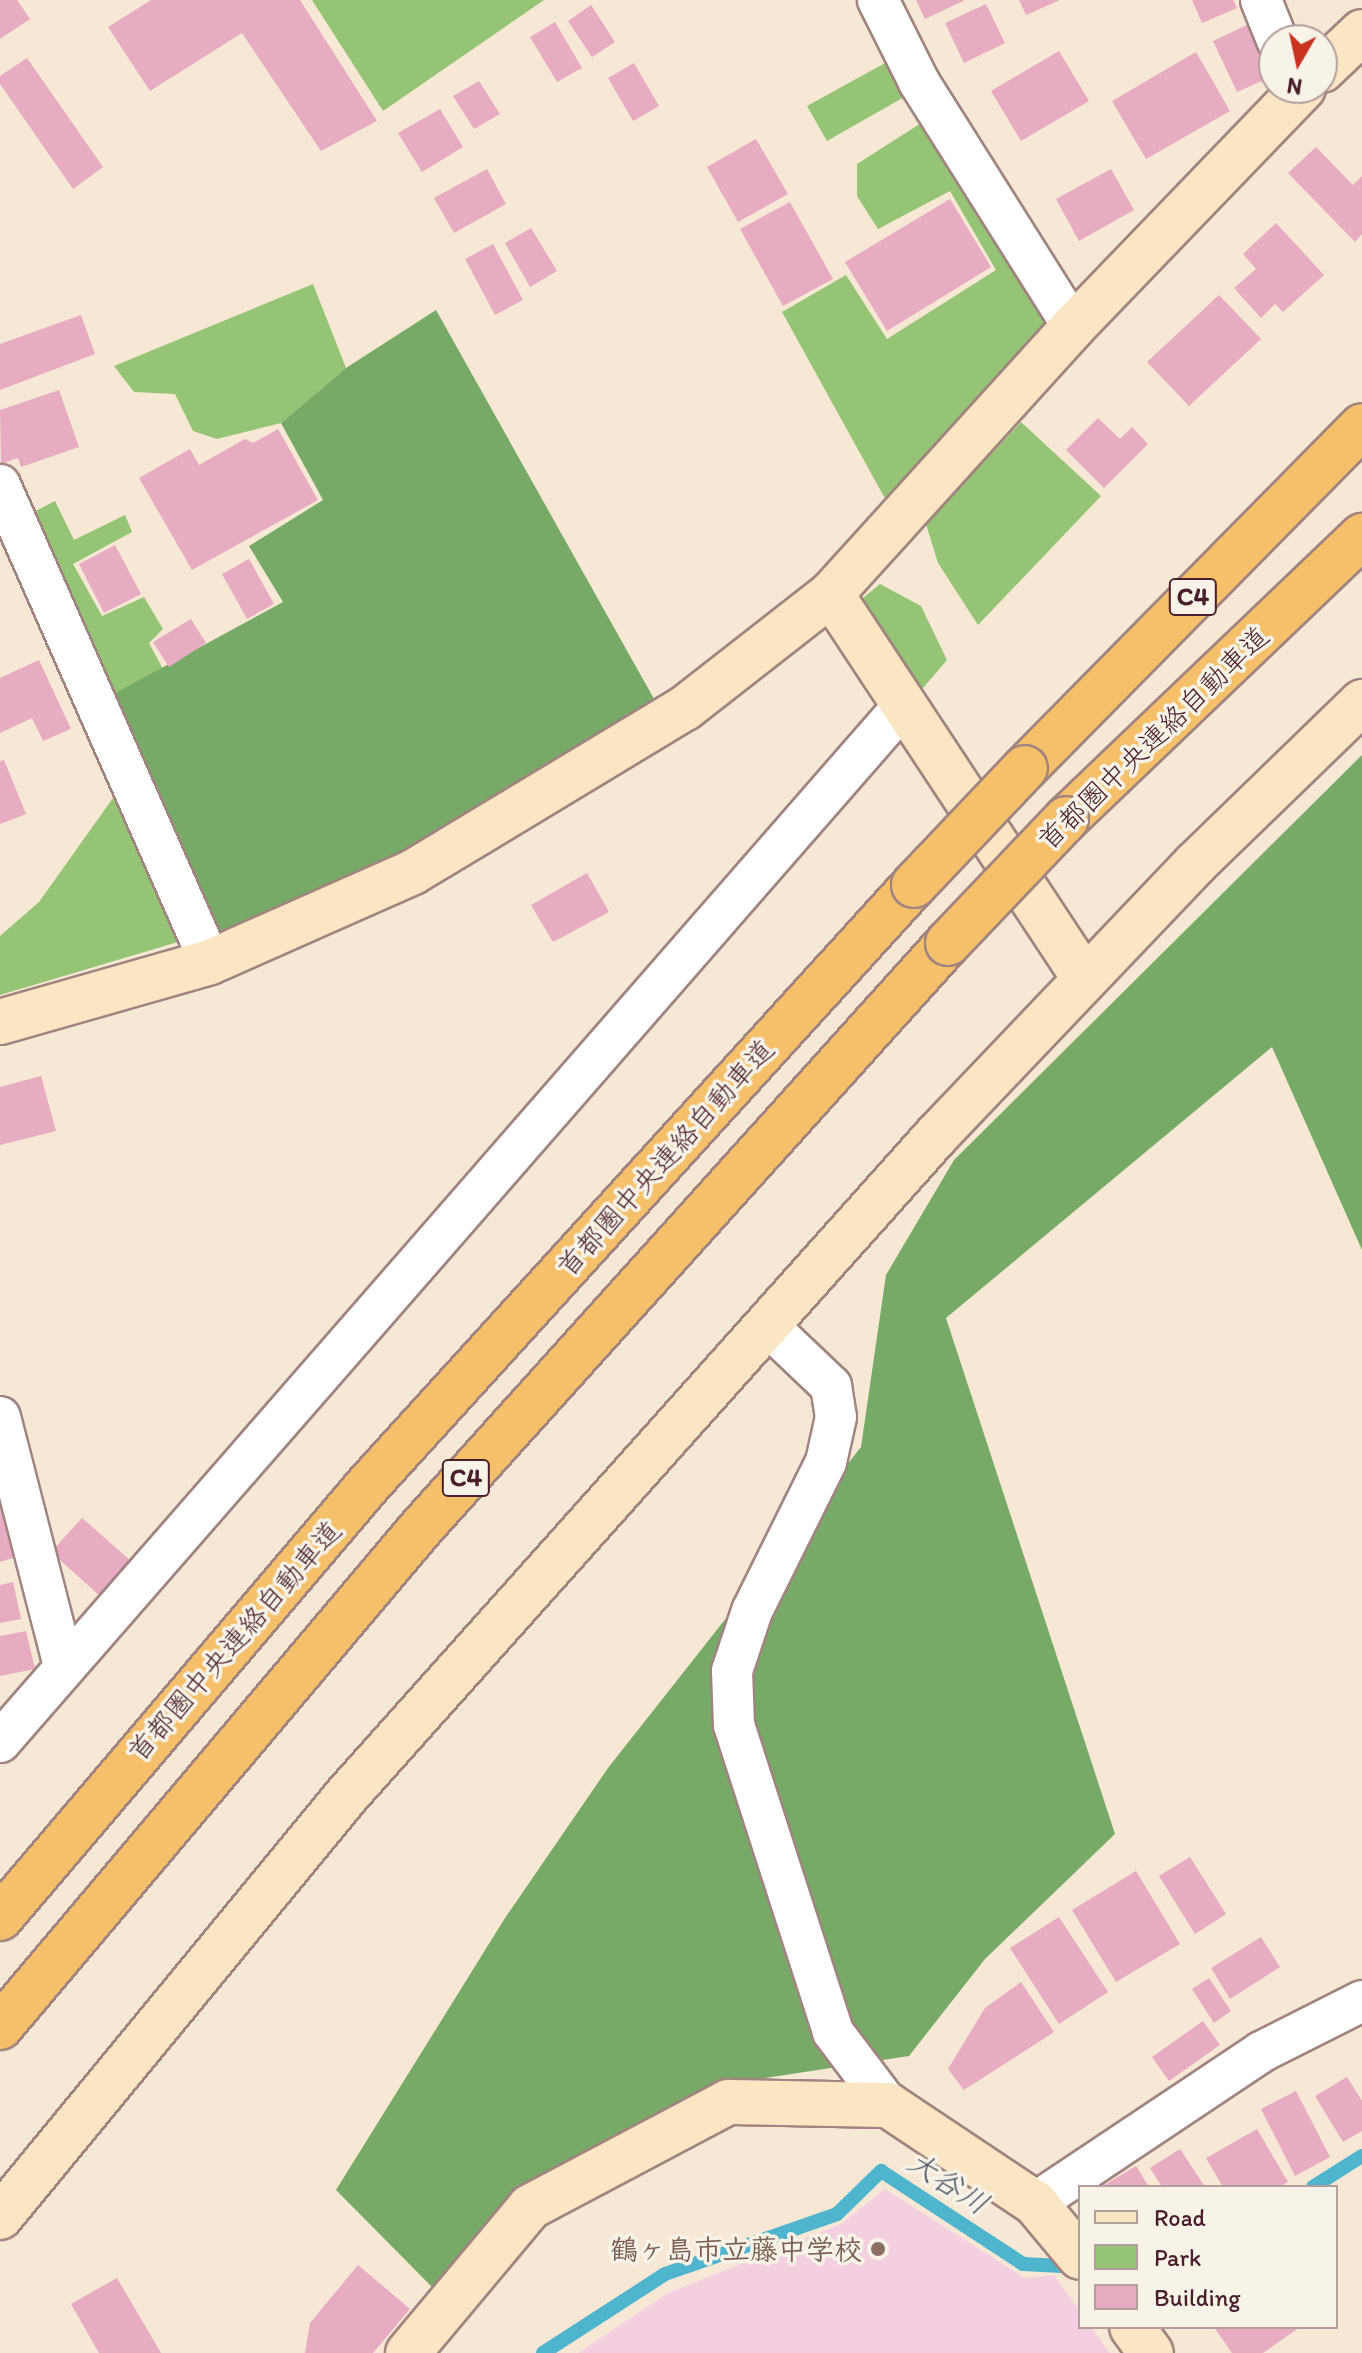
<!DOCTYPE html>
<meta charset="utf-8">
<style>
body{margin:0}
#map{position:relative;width:1362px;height:2353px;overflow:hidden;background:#f6e8d5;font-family:Itim,"Klee One",sans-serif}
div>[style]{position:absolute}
.built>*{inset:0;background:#f3cfe0}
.green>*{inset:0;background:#94c474}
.forest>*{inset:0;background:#7a6}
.stream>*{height:14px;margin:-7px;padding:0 7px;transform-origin:7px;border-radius:7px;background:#4fb4ce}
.building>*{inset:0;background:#e7abc2}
.roads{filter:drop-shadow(2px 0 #a08480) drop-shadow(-2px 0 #a08480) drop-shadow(0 2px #a08480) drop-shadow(0 -2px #a08480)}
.street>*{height:40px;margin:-20px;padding:0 20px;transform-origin:20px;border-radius:20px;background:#fff}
.secondary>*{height:44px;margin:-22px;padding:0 22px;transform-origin:22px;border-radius:22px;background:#fbe6c4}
.highway>*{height:44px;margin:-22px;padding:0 22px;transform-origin:22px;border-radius:22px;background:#f6c06b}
.bridges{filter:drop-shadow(2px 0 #a08480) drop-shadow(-2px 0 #a08480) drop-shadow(0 2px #a08480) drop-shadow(0 -2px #a08480)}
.highway-bridge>*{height:44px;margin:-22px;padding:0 22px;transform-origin:22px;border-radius:22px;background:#f6c06b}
.dots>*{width:22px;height:22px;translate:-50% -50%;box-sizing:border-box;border:4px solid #f7f3e8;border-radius:50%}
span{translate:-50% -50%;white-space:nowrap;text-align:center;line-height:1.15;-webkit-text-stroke:7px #f7f3e8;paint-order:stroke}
.shield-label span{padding:2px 6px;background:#f7f3e8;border:2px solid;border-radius:6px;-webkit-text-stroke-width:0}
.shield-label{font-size:26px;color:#4a1f2b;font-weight:700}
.street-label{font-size:28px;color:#4a1f2b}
.education-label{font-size:28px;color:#785e54;font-weight:700}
.right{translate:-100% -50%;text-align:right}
.water-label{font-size:30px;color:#4c5364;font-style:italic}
.legend{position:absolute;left:1078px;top:2185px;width:260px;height:144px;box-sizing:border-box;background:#f7f3e8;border:2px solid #b29e9c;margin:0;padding:10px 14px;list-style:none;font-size:24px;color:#4a1f2b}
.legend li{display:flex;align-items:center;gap:16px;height:40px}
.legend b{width:40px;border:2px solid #b29e9c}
.north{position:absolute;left:1258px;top:24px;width:80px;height:80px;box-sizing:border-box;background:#f7f3e8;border:2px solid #b29e9c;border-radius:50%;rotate:189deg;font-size:22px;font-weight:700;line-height:32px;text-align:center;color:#4a1f2b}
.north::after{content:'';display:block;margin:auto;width:28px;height:36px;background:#c8321e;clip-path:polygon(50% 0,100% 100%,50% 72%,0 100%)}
</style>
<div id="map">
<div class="built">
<i style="clip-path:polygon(885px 2189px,1025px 2278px,1054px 2275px,1080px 2311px,1080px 2327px,1091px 2327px,1110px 2353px,578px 2353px,668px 2293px,841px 2224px)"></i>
</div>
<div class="green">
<i style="clip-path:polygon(312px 0,544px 0,383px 111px)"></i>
<i style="clip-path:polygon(887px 62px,906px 96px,827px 141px,807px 106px)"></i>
<i style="clip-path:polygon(926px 120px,1052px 317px,887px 502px,782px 312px,846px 275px,887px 339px,996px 270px,950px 191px,878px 229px,857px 196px,857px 164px)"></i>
<i style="clip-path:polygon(313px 284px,346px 368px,281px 423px,217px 439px,193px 431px,175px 394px,134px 392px,114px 366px)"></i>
<i style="clip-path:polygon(1021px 422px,1101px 496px,978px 625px,938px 563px,926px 524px)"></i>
<i style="clip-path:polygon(55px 501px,74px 540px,125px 515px,132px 532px,73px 564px,102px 616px,144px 597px,163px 629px,149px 643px,163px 669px,110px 696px,30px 514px)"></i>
<i style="clip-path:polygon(880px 584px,921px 606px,947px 660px,917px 695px,863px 598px)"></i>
<i style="clip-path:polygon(113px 798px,178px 942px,0 995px,0 936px,39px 902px)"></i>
</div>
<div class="forest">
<i style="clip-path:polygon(436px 310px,658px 706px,429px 842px,222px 934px,110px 696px,283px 602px,249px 546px,323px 500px,281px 423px,346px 368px)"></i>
<i style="clip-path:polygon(1362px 755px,1362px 1250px,1272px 1047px,946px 1318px,1115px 1834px,985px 1959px,909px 2056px,732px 2083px,437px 2292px,336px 2190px,505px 1918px,608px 1768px,861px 1447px,886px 1275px,954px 1160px)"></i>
</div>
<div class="stream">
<i style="left:1313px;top:2187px;width:58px;rotate:-32.3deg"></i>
<i style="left:543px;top:2353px;width:145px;rotate:-32.9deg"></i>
<i style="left:665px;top:2274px;width:182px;rotate:-19.2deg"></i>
<i style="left:837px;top:2214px;width:62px;rotate:-44.3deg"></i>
<i style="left:881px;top:2171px;width:170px;rotate:33.2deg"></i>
<i style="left:1023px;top:2264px;width:57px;rotate:3deg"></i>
</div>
<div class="building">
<i style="clip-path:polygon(0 0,17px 0,30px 19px,0 39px)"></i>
<i style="clip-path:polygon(151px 0,300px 0,377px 121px,321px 151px,242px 33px,150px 91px,108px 27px)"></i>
<i style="clip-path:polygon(916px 0,965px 0,925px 19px)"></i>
<i style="clip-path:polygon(1019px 0,1060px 0,1026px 15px)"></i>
<i style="clip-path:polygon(1192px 0,1233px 0,1237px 8px,1202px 23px)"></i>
<i style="clip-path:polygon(986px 4px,1005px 43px,964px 63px,945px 23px)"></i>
<i style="clip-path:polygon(591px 5px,615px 42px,592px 57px,568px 21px)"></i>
<i style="clip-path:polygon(555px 22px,582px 68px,557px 82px,530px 37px)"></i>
<i style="clip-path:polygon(1247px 25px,1271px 77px,1237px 92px,1213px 41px)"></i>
<i style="clip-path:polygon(1059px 51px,1089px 101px,1021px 141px,991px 91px)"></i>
<i style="clip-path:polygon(1196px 52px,1230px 111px,1146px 159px,1112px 101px)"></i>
<i style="clip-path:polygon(27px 58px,103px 167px,73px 189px,0 84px,0 76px)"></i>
<i style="clip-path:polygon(634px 63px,659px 106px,633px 121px,608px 78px)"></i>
<i style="clip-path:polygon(479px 81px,500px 114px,474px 129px,453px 96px)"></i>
<i style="clip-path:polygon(440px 109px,463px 147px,422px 172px,398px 133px)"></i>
<i style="clip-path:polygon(756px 139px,788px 194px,738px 222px,707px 167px)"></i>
<i style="clip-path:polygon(1316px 147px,1353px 185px,1362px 176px,1362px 234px,1355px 242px,1288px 173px)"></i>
<i style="clip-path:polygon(487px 169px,506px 204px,454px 233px,434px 198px)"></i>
<i style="clip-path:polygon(1111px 169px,1134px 210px,1079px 241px,1056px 199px)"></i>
<i style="clip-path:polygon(950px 199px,991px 267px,887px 331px,845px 262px)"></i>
<i style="clip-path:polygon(790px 202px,833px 279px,783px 306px,740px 229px)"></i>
<i style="clip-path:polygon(1276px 223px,1324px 275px,1283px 312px,1275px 304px,1261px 318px,1234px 288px,1256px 269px,1243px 254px)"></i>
<i style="clip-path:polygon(531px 228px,557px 271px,530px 287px,505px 243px)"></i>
<i style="clip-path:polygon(493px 244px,523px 300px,495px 315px,465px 259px)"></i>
<i style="clip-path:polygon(1219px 295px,1261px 339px,1189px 406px,1147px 362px)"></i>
<i style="clip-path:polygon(81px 315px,95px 354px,0 390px,0 344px)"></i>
<i style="clip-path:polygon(59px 390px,79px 447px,21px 467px,18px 458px,1px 464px,0 410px)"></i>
<i style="clip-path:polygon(1098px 418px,1120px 439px,1132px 427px,1148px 444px,1104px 488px,1066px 450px)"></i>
<i style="clip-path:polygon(278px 429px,318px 500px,192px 570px,139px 478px,190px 449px,199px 465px,245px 439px,253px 443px)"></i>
<i style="clip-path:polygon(115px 545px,141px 594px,104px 613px,79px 564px)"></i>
<i style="clip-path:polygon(249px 559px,274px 604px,247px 619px,222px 574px)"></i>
<i style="clip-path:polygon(191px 619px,206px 643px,169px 667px,153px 642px)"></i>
<i style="clip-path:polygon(39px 660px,71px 729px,43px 741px,32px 718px,0 733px,0 678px)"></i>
<i style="clip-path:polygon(4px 760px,26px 814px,0 824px,0 761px)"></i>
<i style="clip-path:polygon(587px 873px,609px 912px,553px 942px,531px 905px)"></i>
<i style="clip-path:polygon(41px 1076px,56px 1131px,0 1145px,0 1087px)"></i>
<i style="clip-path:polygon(0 1507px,16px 1557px,0 1562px)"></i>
<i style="clip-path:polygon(82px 1518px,131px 1561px,100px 1596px,51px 1552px)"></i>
<i style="clip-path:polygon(13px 1582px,21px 1619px,0 1623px,0 1585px)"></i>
<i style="clip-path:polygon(26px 1631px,35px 1669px,0 1676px,0 1636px)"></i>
<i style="clip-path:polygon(1190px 1857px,1226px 1914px,1195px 1934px,1159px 1876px)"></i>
<i style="clip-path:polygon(1136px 1871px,1180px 1944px,1116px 1982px,1072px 1910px)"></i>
<i style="clip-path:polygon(1059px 1917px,1108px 1992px,1059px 2024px,1010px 1948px)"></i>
<i style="clip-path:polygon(1261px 1937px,1280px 1967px,1230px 1999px,1211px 1968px)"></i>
<i style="clip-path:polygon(1209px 1978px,1231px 2011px,1214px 2023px,1192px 1989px)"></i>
<i style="clip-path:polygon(1021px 1982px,1054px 2032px,964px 2090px,948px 2069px,985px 2008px)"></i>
<i style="clip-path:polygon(1203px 2021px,1220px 2045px,1169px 2081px,1152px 2057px)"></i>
<i style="clip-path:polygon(1347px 2077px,1362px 2101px,1362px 2131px,1343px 2142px,1315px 2096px)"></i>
<i style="clip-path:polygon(1296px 2091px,1330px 2157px,1295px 2176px,1261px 2109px)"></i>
<i style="clip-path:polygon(1257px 2129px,1288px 2182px,1279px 2187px,1223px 2187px,1206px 2158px)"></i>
<i style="clip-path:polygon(1180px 2149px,1205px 2187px,1162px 2187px,1150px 2168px)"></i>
<i style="clip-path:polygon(1136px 2166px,1149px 2187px,1101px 2187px)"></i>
<i style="clip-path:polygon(358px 2265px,410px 2309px,373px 2353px,305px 2353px,310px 2323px)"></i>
<i style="clip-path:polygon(117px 2278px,161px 2353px,99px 2353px,71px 2304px)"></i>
<i style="clip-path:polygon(1214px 2327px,1300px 2327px,1263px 2353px,1232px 2353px)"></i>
</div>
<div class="roads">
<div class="street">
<i style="left:878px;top:0;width:92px;rotate:63.4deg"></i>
<i style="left:919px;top:82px;width:289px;rotate:57.8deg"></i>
<i style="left:1261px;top:0;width:43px;rotate:68.2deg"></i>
<i style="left:0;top:485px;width:521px;rotate:66.24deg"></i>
<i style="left:769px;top:1327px;width:86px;rotate:43.6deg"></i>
<i style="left:831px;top:1386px;width:31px;rotate:81deg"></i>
<i style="left:836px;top:1417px;width:46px;rotate:102.5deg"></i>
<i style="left:826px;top:1462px;width:166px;rotate:116.4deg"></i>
<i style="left:752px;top:1611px;width:63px;rotate:108.4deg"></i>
<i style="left:732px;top:1671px;width:54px;rotate:87.9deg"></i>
<i style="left:734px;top:1725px;width:323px;rotate:72.1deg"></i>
<i style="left:833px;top:2032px;width:91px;rotate:53deg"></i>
<i style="left:0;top:1417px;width:258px;rotate:75.6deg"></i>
<i style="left:0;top:1742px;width:1376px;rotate:-48.92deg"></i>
<i style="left:1035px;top:2203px;width:272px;rotate:-33.7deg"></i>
<i style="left:1261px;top:2052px;width:113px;rotate:-26.8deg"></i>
</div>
<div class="secondary">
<i style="left:1322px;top:70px;width:55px;rotate:-43.5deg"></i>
<i style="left:831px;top:594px;width:461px;rotate:56.6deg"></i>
<i style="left:0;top:1022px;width:218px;rotate:-15.9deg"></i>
<i style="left:210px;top:962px;width:222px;rotate:-23.9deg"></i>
<i style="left:413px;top:872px;width:318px;rotate:-31.1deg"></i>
<i style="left:685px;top:708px;width:185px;rotate:-38deg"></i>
<i style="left:831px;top:594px;width:360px;rotate:-47.8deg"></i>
<i style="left:1073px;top:327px;width:332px;rotate:-46.1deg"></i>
<i style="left:0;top:2217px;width:546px;rotate:-50.57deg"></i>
<i style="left:347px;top:1795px;width:885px;rotate:-48.21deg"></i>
<i style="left:937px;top:1135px;width:374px;rotate:-46.4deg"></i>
<i style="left:1195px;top:864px;width:233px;rotate:-44.1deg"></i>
<i style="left:1132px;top:2327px;width:32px;rotate:54deg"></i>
<i style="left:408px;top:2353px;width:190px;rotate:-50.1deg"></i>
<i style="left:530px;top:2207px;width:224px;rotate:-27.9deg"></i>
<i style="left:728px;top:2102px;width:160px;rotate:1.1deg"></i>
<i style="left:888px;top:2105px;width:177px;rotate:33.7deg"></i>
<i style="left:1035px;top:2203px;width:70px;rotate:50.2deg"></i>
</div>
<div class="highway">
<i style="left:1025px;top:768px;width:480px;rotate:-45.4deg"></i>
<i style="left:1066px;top:819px;width:410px;rotate:-43.7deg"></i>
<i style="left:0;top:1918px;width:568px;rotate:-49.64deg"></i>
<i style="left:368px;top:1485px;width:811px;rotate:-47.7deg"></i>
<i style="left:0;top:2027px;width:653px;rotate:-49.85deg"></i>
<i style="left:421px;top:1528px;width:787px;rotate:-47.99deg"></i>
</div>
</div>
<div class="bridges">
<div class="highway-bridge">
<i style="left:914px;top:885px;width:161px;rotate:-46.5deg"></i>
<i style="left:948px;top:943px;width:171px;rotate:-46.4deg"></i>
</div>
</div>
<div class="dots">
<i style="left:878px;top:2249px;background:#8d6e63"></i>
</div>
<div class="shield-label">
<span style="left:1193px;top:597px">C4</span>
<span style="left:466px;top:1478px">C4</span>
</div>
<div class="street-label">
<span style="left:1153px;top:738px;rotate:-44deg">首都圏中央連絡自動車道</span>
<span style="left:665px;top:1158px;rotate:-48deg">首都圏中央連絡自動車道</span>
<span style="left:234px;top:1641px;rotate:-49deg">首都圏中央連絡自動車道</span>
</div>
<div class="education-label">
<span class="right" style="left:862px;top:2249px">鶴ヶ島市立藤中学校</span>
</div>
<div class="water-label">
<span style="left:948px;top:2183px;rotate:33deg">大谷川</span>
</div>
<ul class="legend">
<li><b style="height:10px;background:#fbe6c4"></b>Road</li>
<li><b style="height:22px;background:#94c474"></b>Park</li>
<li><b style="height:22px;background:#e7abc2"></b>Building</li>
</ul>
<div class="north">N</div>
</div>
